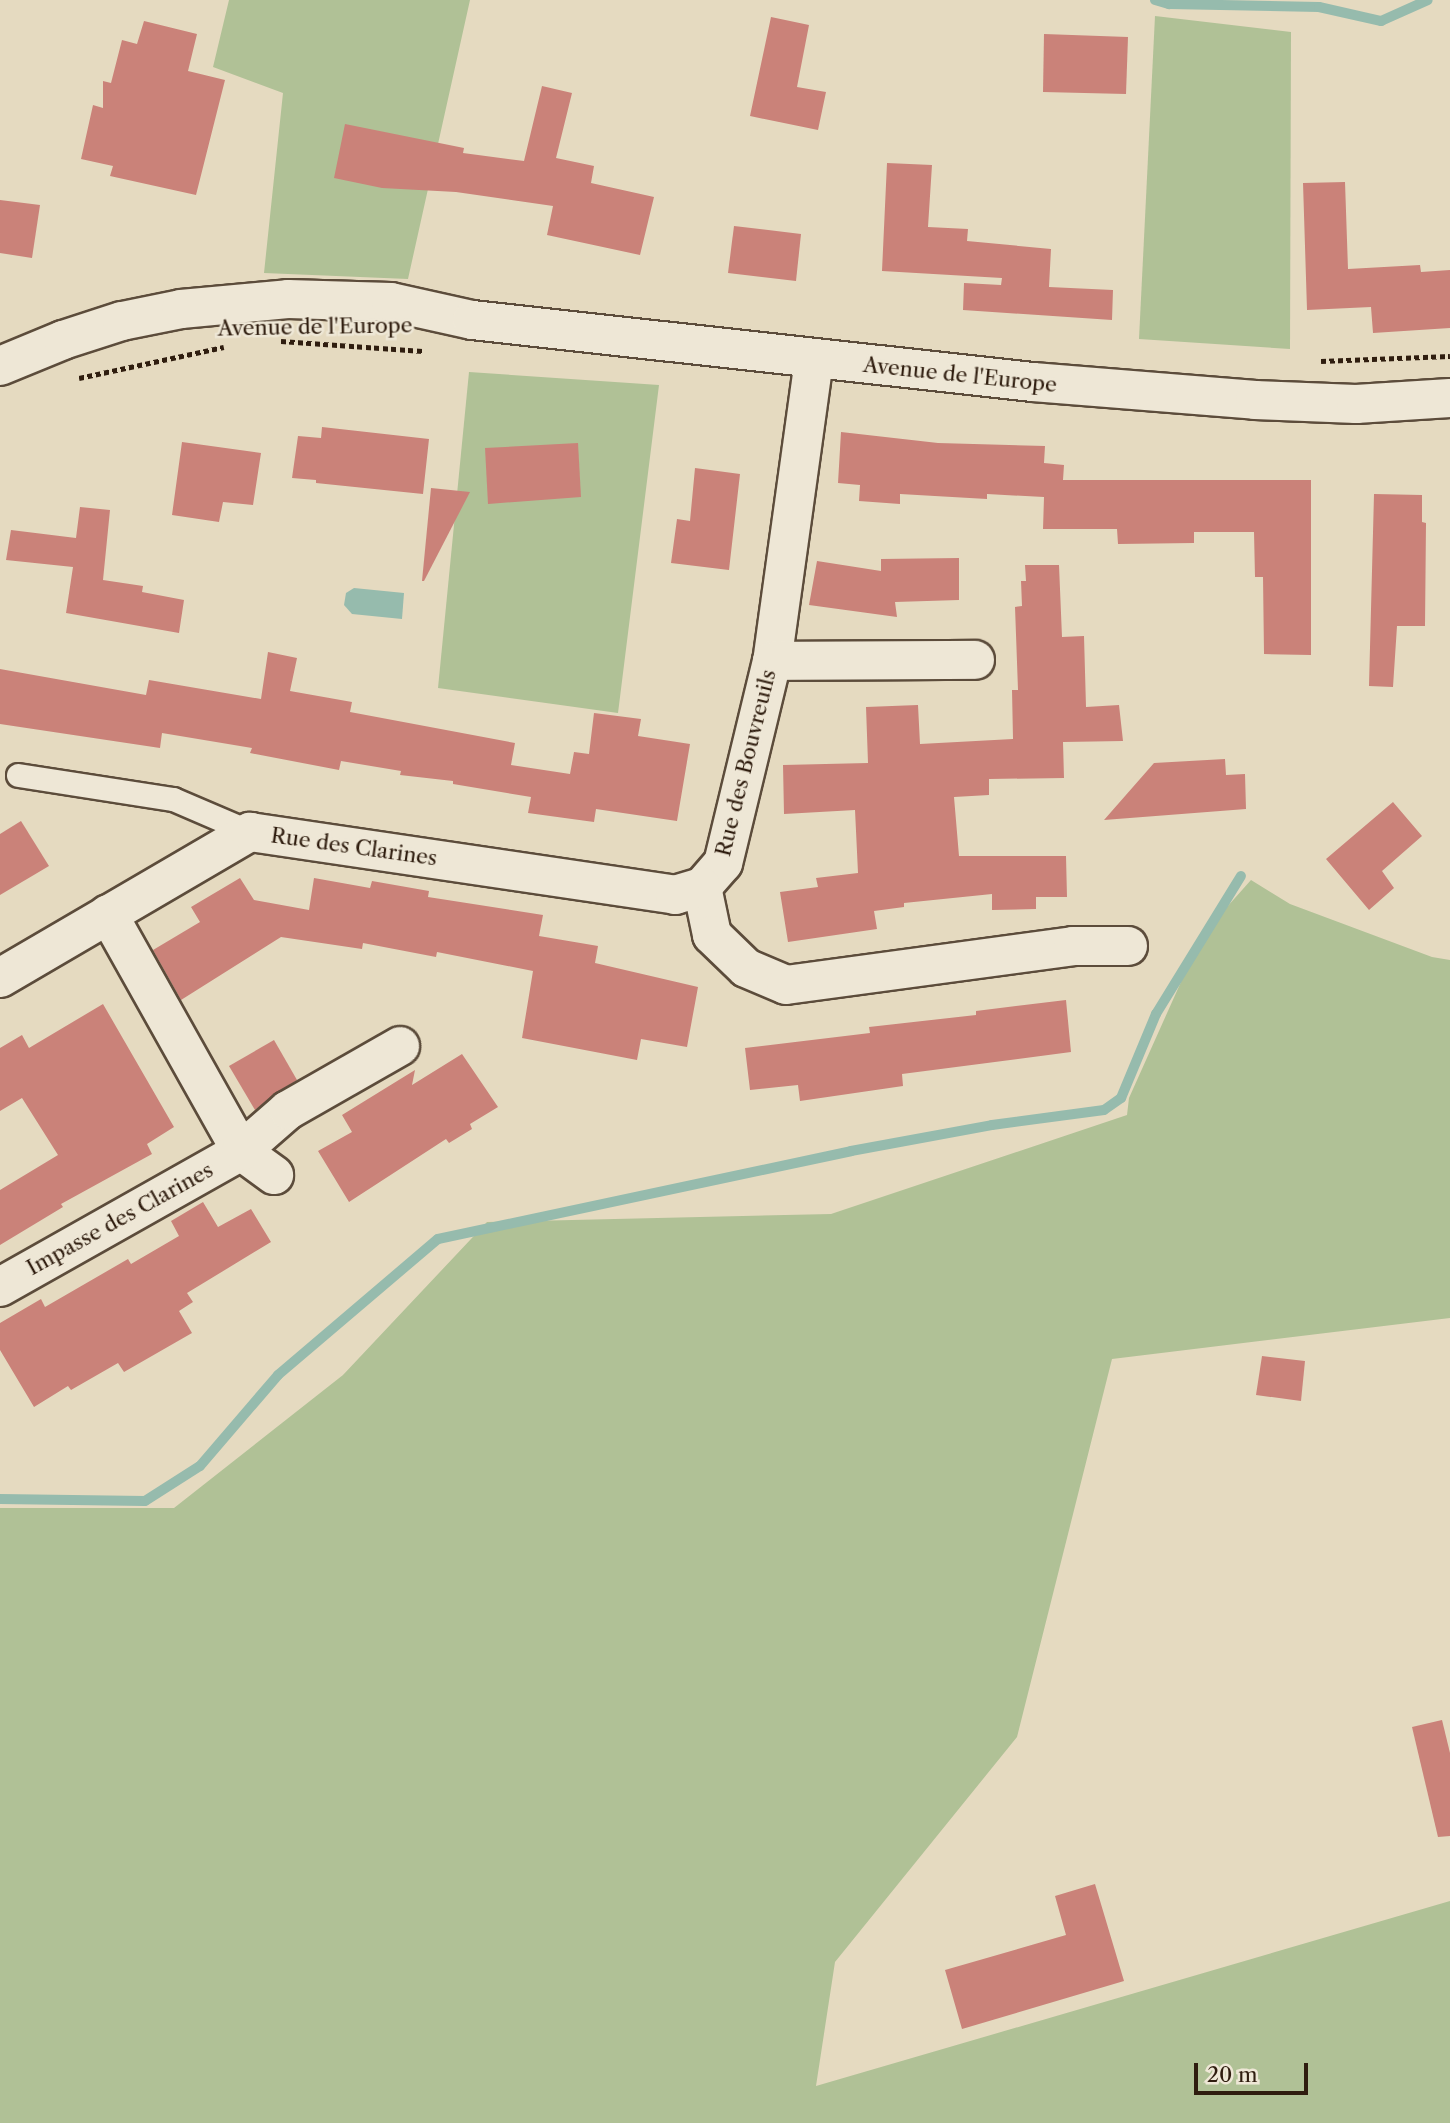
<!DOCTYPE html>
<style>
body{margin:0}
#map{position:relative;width:1450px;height:2123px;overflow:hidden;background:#e5dac0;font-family:"Libre Caslon Text",serif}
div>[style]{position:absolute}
.green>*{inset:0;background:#b0c196}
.water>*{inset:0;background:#96bbad}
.stream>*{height:10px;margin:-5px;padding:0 5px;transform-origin:5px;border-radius:5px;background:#96bbad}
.building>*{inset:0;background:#ca8279}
.path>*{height:4.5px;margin-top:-2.25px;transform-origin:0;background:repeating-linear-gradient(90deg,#2f1d0f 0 5px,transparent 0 8.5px)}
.roads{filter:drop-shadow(2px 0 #5c4c3b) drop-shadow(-2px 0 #5c4c3b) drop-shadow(0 2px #5c4c3b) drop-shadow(0 -2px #5c4c3b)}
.service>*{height:23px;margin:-11.5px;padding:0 11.5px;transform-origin:11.5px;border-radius:11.5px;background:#eee7d6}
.minor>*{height:38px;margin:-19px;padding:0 19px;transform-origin:19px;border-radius:19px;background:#eee7d6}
.tertiary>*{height:38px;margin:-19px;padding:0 19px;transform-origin:19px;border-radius:19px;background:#eee7d6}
span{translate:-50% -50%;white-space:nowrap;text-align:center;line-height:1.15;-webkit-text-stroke:5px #eee7d6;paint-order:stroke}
.street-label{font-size:21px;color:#2f1d0f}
.scale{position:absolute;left:1194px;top:2063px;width:114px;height:32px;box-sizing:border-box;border:4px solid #2f1d0f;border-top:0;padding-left:9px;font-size:21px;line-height:24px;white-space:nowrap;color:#2f1d0f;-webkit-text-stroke:5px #eee7d6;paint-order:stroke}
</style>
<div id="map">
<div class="green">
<i style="clip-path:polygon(229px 0,470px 0,408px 279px,264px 273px,283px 93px,213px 67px)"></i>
<i style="clip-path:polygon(1155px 16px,1291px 32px,1290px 349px,1139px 339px)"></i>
<i style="clip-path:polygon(469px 372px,659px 385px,618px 713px,438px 688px)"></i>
<i style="clip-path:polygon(1251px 880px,1290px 904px,1432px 957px,1450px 960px,1450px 1318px,1112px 1359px,1017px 1737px,835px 1962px,816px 2086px,1450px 1901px,1450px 2123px,0 2123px,0 1508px,174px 1508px,343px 1375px,487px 1222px,831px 1214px,1127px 1115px,1129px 1098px,1202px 935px)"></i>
</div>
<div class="water">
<i style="clip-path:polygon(354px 588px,404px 593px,402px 619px,352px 614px,344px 605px,346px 593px)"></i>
</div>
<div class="stream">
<i style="left:1155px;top:0;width:15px;rotate:16deg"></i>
<i style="left:1169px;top:4px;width:150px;rotate:1.1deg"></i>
<i style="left:1319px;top:7px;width:64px;rotate:12.7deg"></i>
<i style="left:1381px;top:21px;width:51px;rotate:-24.1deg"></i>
<i style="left:0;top:1499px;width:145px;rotate:0.8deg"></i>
<i style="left:145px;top:1501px;width:65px;rotate:-32.5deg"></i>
<i style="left:200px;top:1466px;width:120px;rotate:-49.4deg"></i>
<i style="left:278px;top:1375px;width:210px;rotate:-40.4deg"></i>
<i style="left:438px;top:1239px;width:422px;rotate:-12deg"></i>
<i style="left:851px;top:1151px;width:143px;rotate:-10.4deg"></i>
<i style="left:992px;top:1125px;width:113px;rotate:-7.6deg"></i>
<i style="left:1104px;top:1110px;width:21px;rotate:-35deg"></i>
<i style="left:1121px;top:1098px;width:91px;rotate:-67.4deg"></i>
<i style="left:1156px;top:1014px;width:162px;rotate:-58.4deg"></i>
</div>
<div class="building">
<i style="clip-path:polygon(771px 17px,809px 25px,797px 87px,826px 92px,818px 130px,750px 116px)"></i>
<i style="clip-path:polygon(144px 21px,197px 34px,188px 71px,225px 80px,196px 195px,110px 176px,113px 166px,81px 159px,93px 105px,103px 108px,103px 81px,111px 83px,122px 40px,137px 44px)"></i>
<i style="clip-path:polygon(1044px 34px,1128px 37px,1126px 94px,1043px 92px)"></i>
<i style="clip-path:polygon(542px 86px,572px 93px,556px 158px,594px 166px,591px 183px,654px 197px,640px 255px,547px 235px,553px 206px,456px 192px,382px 188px,334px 178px,345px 124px,464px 148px,463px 153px,524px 161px)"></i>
<i style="clip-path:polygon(887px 163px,932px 165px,928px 227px,968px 229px,967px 241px,1051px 249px,1049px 287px,1113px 290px,1112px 320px,963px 310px,964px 283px,1001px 285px,1002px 278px,882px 271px)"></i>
<i style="clip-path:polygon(1345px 182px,1348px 269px,1420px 265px,1421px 272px,1450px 270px,1450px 328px,1373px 333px,1371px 307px,1307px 310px,1303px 183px)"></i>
<i style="clip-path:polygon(0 200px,40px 205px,32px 258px,0 253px)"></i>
<i style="clip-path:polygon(734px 226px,801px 234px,796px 281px,728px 273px)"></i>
<i style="clip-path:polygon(322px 427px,429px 439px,423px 494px,316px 483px,316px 480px,292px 478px,298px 436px,321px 438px)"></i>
<i style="clip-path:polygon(841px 432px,938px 443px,1045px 446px,1044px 463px,1064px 465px,1063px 480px,1311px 480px,1311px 655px,1264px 654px,1263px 577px,1255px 577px,1254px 532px,1194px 532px,1194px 543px,1118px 544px,1117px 529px,1043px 529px,1044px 497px,987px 494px,987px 499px,900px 494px,900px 504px,859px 501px,860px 485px,838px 483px)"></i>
<i style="clip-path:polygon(182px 442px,261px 453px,253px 505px,223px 502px,219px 522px,172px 515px)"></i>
<i style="clip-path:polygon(578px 443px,581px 497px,488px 504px,485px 448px)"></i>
<i style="clip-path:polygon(695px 468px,740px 474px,729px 570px,671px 563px,677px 519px,690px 521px)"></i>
<i style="clip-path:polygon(431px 488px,470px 492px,424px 581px,422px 581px)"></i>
<i style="clip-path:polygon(1374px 494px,1422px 495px,1422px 522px,1426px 523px,1425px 626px,1397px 626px,1393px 687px,1369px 686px)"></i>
<i style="clip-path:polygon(80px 507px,110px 510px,103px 580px,143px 586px,142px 592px,184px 600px,179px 633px,66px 613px,73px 567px,6px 560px,11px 530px,76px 538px)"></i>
<i style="clip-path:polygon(959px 558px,959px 600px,895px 602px,897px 617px,809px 605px,817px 561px,881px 571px,881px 559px)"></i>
<i style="clip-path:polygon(1025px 565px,1059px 565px,1062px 637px,1084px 636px,1086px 707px,1119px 705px,1123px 741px,1063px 742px,1064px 778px,989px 779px,989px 795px,954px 797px,959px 856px,1066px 856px,1067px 897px,1036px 897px,1036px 909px,992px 910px,992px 894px,904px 903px,904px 907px,874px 911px,877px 929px,788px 942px,780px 892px,818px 887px,816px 878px,858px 873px,855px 810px,784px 814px,783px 765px,868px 763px,866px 707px,918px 705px,920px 744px,1013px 739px,1012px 690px,1018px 690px,1015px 607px,1022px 606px,1021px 581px,1026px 581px)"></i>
<i style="clip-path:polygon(268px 652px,297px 658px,290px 691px,352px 702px,350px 712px,515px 743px,511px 765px,570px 774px,574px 752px,589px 754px,594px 713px,641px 719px,638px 736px,690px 744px,677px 821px,596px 809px,594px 822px,528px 813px,531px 797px,453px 784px,453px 781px,400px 775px,401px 771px,341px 761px,339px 770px,250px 753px,252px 748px,162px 733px,160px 748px,0 724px,0 669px,146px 695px,149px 680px,261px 699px)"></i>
<i style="clip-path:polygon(1225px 759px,1226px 775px,1245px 774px,1246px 809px,1104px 820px,1154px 763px)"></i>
<i style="clip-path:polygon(1393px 802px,1422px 836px,1382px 871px,1394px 888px,1369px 910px,1326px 859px)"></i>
<i style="clip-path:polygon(21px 821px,49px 866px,0 895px,0 834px)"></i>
<i style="clip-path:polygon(240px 878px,254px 900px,309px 910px,314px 878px,370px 888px,372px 881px,429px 891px,428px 897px,543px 915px,539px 936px,598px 946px,595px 963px,698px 987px,687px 1047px,641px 1039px,637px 1060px,522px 1038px,533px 971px,437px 952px,436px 957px,363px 943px,362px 949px,281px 937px,181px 1000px,153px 950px,200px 922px,191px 907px)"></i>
<i style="clip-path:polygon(1066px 1000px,1071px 1052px,902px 1074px,903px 1086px,800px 1101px,798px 1085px,750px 1090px,745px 1048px,870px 1033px,869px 1027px,976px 1015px,976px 1011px)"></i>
<i style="clip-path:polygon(103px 1004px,174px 1127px,147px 1144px,152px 1154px,61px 1204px,63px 1207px,0 1245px,0 1190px,58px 1155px,22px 1098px,0 1111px,0 1048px,22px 1035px,29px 1048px)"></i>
<i style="clip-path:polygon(274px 1040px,297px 1080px,255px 1110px,229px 1066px)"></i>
<i style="clip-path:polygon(462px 1054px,498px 1107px,470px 1124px,472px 1129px,449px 1143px,446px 1139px,349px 1202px,318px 1151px,352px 1132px,342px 1115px,415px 1070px,412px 1085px)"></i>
<i style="clip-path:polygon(203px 1202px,218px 1227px,251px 1209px,271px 1242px,187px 1293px,193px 1302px,179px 1311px,192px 1333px,124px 1372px,118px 1363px,71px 1390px,68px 1386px,34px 1407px,0 1350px,0 1323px,41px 1299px,45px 1307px,128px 1259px,131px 1264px,179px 1236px,171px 1221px)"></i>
<i style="clip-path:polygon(1262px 1356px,1305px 1361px,1301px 1401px,1256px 1395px)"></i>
<i style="clip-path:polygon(1442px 1720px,1450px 1753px,1450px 1836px,1438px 1837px,1412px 1727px)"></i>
<i style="clip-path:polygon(1095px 1884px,1124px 1981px,962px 2029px,945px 1970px,1066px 1935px,1055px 1896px)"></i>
</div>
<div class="path">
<i style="left:281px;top:341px;width:142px;rotate:4deg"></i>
<i style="left:1321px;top:361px;width:129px;rotate:-2.2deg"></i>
<i style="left:79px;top:378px;width:148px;rotate:-12.1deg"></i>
</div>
<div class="roads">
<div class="service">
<i style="left:18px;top:775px;width:157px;rotate:8.8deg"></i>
<i style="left:173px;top:799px;width:84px;rotate:23.2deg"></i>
</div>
<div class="minor">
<i style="left:814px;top:360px;width:304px;rotate:97.9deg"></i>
<i style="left:772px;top:661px;width:208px;rotate:103.6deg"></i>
<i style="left:723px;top:863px;width:32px;rotate:131deg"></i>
<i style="left:702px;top:887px;width:49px;rotate:78.2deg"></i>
<i style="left:712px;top:935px;width:47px;rotate:44.1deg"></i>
<i style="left:746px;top:968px;width:43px;rotate:23deg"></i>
<i style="left:786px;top:985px;width:290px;rotate:-7.7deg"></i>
<i style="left:1073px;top:946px;width:55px"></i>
<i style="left:772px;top:661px;width:203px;rotate:-0.3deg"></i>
<i style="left:108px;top:914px;width:272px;rotate:60.7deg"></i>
<i style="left:241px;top:1151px;width:41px;rotate:36deg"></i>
<i style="left:0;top:978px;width:290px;rotate:-30.3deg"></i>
<i style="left:250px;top:832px;width:430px;rotate:8.4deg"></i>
<i style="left:675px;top:895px;width:28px;rotate:-17deg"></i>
<i style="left:0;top:1287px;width:277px;rotate:-29.4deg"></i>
<i style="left:241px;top:1151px;width:62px;rotate:-41.1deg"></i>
<i style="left:288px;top:1110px;width:129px;rotate:-29.7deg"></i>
</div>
<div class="tertiary">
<i style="left:0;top:366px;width:68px;rotate:-22.4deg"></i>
<i style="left:63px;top:340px;width:62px;rotate:-17.9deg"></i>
<i style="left:122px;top:321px;width:60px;rotate:-11.5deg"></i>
<i style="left:181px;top:309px;width:107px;rotate:-5.3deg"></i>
<i style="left:288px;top:299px;width:103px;rotate:1.7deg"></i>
<i style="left:391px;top:302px;width:83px;rotate:12.5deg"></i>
<i style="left:472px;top:320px;width:564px;rotate:6.31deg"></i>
<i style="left:1033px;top:382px;width:223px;rotate:4.6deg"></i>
<i style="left:1255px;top:400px;width:101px;rotate:2.3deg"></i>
<i style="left:1356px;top:404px;width:94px;rotate:-3.7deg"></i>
</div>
</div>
<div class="street-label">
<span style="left:315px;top:327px;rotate:-1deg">Avenue de l'Europe</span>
<span style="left:960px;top:375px;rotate:6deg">Avenue de l'Europe</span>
<span style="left:746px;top:763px;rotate:-76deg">Rue des Bouvreuils</span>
<span style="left:354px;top:847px;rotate:8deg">Rue des Clarines</span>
<span style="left:120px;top:1219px;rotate:-29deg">Impasse des Clarines</span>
</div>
<div class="scale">20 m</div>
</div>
